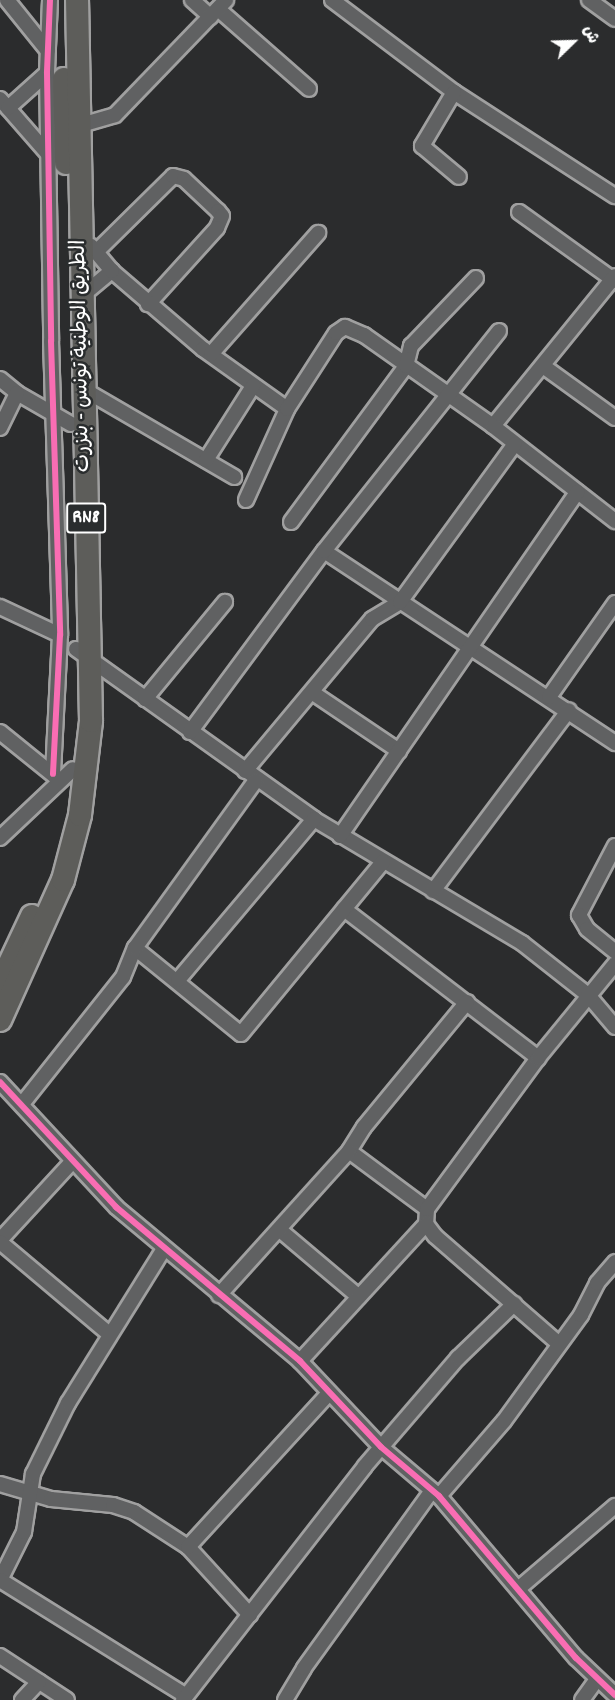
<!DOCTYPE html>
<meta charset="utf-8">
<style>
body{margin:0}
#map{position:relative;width:615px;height:1700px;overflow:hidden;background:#2b2c2d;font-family:Dekko,"Playpen Sans Arabic",sans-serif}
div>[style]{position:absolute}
.roads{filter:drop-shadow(2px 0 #a0a0a0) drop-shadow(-2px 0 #a0a0a0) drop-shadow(0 2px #a0a0a0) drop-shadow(0 -2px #a0a0a0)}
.street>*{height:14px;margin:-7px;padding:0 7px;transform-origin:7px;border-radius:7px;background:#606162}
.primary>*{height:22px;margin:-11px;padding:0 11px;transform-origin:11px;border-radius:11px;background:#5d5d5a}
.cycleway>*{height:6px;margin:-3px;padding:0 3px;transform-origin:3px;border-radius:3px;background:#f96db3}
span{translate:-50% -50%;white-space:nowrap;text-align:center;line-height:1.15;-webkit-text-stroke:5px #2a2d2e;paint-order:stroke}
.shield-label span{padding:2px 4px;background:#2a2d2e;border:2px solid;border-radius:4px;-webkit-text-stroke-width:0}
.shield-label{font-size:20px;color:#fff;font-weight:700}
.street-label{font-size:21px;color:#fff}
.north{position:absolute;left:543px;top:12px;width:60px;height:60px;-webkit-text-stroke:4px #2a2d2e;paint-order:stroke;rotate:67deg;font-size:16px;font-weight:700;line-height:24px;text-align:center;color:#fff}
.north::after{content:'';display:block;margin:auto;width:21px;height:27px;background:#fff;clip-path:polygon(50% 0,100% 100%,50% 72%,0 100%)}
</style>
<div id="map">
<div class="roads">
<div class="street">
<i style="left:7px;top:0;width:65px;rotate:51.2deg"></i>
<i style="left:50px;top:0;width:73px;rotate:92.4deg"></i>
<i style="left:47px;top:73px;width:268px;rotate:89.1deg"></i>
<i style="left:51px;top:341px;width:294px;rotate:88.2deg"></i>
<i style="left:60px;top:635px;width:139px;rotate:92.9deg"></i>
<i style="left:192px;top:0;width:25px;rotate:42deg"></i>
<i style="left:332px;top:0;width:153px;rotate:37deg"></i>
<i style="left:454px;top:92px;width:192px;rotate:32.9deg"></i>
<i style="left:589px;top:0;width:32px;rotate:36deg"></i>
<i style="left:218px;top:9px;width:121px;rotate:41.3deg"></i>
<i style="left:454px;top:92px;width:63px;rotate:120.7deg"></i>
<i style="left:422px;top:146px;width:48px;rotate:40deg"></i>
<i style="left:0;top:99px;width:73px;rotate:48.9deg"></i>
<i style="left:8px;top:108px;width:52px;rotate:-41.9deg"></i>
<i style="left:81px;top:125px;width:35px;rotate:-16deg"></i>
<i style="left:115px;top:115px;width:160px;rotate:-46deg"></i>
<i style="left:519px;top:212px;width:118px;rotate:35.7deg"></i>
<i style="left:96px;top:252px;width:108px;rotate:-44.6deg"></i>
<i style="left:173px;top:176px;width:11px;rotate:15deg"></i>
<i style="left:184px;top:179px;width:47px;rotate:43.3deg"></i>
<i style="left:218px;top:211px;width:6px;rotate:51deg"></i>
<i style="left:222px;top:216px;width:13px;rotate:113deg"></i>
<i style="left:217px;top:228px;width:103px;rotate:132.2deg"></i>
<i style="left:112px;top:271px;width:120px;rotate:40.6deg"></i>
<i style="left:203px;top:349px;width:103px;rotate:35.5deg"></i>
<i style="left:83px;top:295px;width:38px;rotate:-40deg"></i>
<i style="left:112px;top:271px;width:33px;rotate:-130deg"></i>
<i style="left:211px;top:354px;width:162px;rotate:-48.5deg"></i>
<i style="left:543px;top:366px;width:89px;rotate:35.8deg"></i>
<i style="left:0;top:379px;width:22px;rotate:39deg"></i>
<i style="left:17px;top:393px;width:62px;rotate:29.9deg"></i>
<i style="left:83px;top:389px;width:175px;rotate:30.2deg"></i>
<i style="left:493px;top:426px;width:193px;rotate:-50.9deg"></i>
<i style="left:0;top:428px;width:39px;rotate:-64deg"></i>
<i style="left:206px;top:460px;width:88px;rotate:-57.6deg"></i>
<i style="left:246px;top:500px;width:100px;rotate:-65.7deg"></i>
<i style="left:287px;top:409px;width:90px;rotate:-57.2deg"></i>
<i style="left:336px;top:333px;width:11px;rotate:-34deg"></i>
<i style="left:345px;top:327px;width:21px;rotate:23deg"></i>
<i style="left:364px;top:335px;width:158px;rotate:35.2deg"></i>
<i style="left:493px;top:426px;width:155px;rotate:37.9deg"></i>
<i style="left:291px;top:522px;width:194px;rotate:-53.6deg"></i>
<i style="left:406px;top:366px;width:21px;rotate:-76deg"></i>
<i style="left:411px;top:346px;width:94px;rotate:-46.3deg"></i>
<i style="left:324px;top:551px;width:349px;rotate:33.4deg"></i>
<i style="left:0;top:607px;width:66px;rotate:25deg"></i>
<i style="left:76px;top:649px;width:292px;rotate:35.5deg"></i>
<i style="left:314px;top:819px;width:242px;rotate:30.8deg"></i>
<i style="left:522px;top:943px;width:84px;rotate:38.2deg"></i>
<i style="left:588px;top:995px;width:42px;rotate:49.8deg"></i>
<i style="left:313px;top:693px;width:104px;rotate:34deg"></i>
<i style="left:549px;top:697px;width:115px;rotate:-54.9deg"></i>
<i style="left:145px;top:699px;width:126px;rotate:-50.5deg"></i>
<i style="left:0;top:732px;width:73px;rotate:38.9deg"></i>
<i style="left:190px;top:732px;width:225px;rotate:-53.5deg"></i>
<i style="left:324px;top:551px;width:281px;rotate:-51.5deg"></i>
<i style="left:245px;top:771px;width:198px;rotate:-50.1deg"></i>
<i style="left:372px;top:619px;width:33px;rotate:-31deg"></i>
<i style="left:400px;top:602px;width:195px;rotate:-54deg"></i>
<i style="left:340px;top:836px;width:418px;rotate:-55.4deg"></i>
<i style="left:0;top:838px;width:100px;rotate:-43.4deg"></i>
<i style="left:615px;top:846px;width:78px;rotate:117.6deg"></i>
<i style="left:579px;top:915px;width:16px;rotate:60deg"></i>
<i style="left:587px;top:929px;width:36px;rotate:39deg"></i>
<i style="left:433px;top:891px;width:226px;rotate:-53.1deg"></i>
<i style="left:344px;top:909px;width:245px;rotate:37.5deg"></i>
<i style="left:135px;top:948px;width:136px;rotate:39.1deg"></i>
<i style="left:241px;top:1034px;width:223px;rotate:-50.5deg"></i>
<i style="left:178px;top:980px;width:211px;rotate:-49.8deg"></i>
<i style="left:0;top:1082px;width:171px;rotate:47.1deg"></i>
<i style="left:116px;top:1207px;width:240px;rotate:39.9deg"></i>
<i style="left:300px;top:1361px;width:118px;rotate:46.7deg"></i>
<i style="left:381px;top:1447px;width:76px;rotate:40.2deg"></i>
<i style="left:439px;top:1496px;width:212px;rotate:49.8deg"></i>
<i style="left:576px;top:1658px;width:54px;rotate:43.5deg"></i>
<i style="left:22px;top:1104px;width:162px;rotate:-51.5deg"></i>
<i style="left:123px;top:977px;width:31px;rotate:-68deg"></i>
<i style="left:135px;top:948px;width:207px;rotate:-54.2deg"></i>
<i style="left:427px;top:1209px;width:97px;rotate:-143.4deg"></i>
<i style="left:349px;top:1151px;width:28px;rotate:-58deg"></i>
<i style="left:364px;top:1127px;width:162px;rotate:-50.5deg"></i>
<i style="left:281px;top:1231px;width:102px;rotate:40.2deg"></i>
<i style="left:0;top:1240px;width:105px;rotate:-47.3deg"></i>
<i style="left:0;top:1242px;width:141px;rotate:40.1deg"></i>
<i style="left:219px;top:1295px;width:194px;rotate:-47.9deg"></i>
<i style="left:558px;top:1343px;width:163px;rotate:-139deg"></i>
<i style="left:435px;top:1236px;width:15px;rotate:-127deg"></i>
<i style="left:426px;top:1224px;width:15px;rotate:-86deg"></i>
<i style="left:427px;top:1209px;width:187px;rotate:-53.7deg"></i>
<i style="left:538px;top:1058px;width:122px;rotate:-50.7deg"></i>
<i style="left:300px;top:1361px;width:186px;rotate:-47.4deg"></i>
<i style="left:0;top:1484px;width:53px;rotate:16.4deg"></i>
<i style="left:51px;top:1499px;width:62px;rotate:5.5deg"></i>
<i style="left:113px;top:1505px;width:22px;rotate:18deg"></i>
<i style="left:134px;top:1512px;width:64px;rotate:32.9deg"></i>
<i style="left:188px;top:1547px;width:92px;rotate:47.6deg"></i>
<i style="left:439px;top:1496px;width:99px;rotate:-49.1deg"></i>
<i style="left:504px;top:1421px;width:131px;rotate:-54deg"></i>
<i style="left:581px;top:1315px;width:36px;rotate:-63deg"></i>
<i style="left:597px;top:1283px;width:28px;rotate:-49deg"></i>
<i style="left:188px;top:1547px;width:209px;rotate:-47.5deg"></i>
<i style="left:0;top:1580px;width:54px;rotate:-63.4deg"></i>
<i style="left:24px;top:1532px;width:59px;rotate:-81.2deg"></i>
<i style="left:33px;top:1474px;width:79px;rotate:-63.8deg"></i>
<i style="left:68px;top:1403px;width:181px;rotate:-58.1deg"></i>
<i style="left:0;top:1580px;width:219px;rotate:31.9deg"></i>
<i style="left:518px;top:1589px;width:128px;rotate:-40.6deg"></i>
<i style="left:0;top:1656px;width:80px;rotate:33.3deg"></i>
<i style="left:22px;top:1700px;width:25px;rotate:-47deg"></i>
<i style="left:183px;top:1700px;width:296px;rotate:-52.1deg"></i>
<i style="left:365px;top:1466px;width:143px;rotate:-49.3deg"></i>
<i style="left:458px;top:1358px;width:78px;rotate:-44deg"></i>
<i style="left:285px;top:1700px;width:37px;rotate:-59deg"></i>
<i style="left:304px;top:1668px;width:217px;rotate:-54.2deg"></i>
<i style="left:582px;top:1700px;width:26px;rotate:-54deg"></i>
</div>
<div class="primary">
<i style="left:64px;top:79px;width:84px;rotate:88.6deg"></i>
<i style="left:0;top:984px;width:75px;rotate:-64.8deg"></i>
<i style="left:0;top:1020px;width:154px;rotate:-65.8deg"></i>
<i style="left:63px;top:880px;width:67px;rotate:-75.3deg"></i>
<i style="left:80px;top:815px;width:95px;rotate:-83.3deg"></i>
<i style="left:91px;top:721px;width:721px;rotate:-91.11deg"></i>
</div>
</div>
<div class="cycleway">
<i style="left:50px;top:0;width:73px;rotate:92.4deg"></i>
<i style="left:47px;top:73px;width:268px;rotate:89.1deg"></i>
<i style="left:51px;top:341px;width:294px;rotate:88.2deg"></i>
<i style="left:60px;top:635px;width:139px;rotate:92.9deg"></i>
<i style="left:0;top:1082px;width:171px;rotate:47.1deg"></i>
<i style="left:116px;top:1207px;width:240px;rotate:39.9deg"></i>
<i style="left:300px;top:1361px;width:118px;rotate:46.7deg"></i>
<i style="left:381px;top:1447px;width:76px;rotate:40.2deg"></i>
<i style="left:439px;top:1496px;width:212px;rotate:49.8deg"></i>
<i style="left:576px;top:1658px;width:54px;rotate:43.5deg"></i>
</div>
<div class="shield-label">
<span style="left:86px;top:518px">RN8</span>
</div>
<div class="street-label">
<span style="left:82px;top:356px;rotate:-91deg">الطريق الوطنية تونس - بنزرت</span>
</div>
<div class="north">ش</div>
</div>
